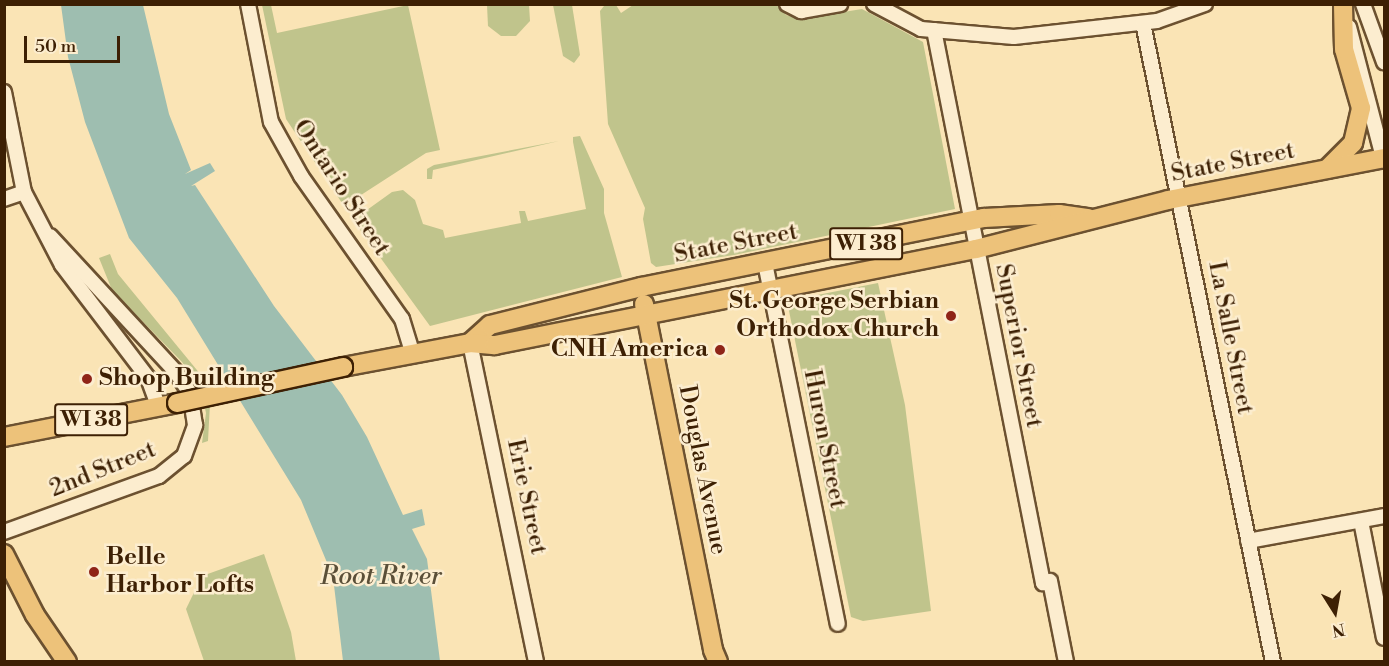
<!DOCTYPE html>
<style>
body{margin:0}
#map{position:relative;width:1389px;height:666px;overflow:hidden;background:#fae4b5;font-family:"Libre Bodoni",serif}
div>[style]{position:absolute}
.green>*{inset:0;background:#c0c48c}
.water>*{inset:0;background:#9ebeb0}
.roads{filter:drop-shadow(2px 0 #6c5130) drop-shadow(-2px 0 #6c5130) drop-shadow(0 2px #6c5130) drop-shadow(0 -2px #6c5130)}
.minor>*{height:14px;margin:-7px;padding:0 7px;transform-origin:7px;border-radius:7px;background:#fcedcf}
.major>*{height:18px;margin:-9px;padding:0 9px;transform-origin:9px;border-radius:9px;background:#edc27a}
.bridges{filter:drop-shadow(2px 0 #3d2004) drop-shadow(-2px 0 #3d2004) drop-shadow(0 2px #3d2004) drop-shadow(0 -2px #3d2004)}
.major-bridge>*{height:18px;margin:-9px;padding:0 9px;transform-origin:9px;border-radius:9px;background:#edc27a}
.dots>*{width:16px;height:16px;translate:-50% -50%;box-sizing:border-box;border:3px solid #fcedcf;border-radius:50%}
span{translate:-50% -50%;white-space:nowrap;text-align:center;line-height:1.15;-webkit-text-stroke:5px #fcedcf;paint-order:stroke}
.shield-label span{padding:2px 4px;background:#fcedcf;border:2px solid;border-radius:4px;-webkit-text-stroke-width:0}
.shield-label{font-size:22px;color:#3d2004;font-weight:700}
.street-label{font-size:24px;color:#3d2004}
.poi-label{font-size:24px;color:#3d2004;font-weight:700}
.right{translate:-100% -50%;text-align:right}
.left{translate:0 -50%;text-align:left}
.water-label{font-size:26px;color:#5a4f38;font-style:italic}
.frame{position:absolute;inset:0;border:6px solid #3d2004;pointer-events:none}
.north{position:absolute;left:1305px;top:582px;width:60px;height:60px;-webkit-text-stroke:4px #fcedcf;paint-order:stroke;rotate:169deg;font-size:16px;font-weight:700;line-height:24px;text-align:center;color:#3d2004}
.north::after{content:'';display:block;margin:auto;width:21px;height:27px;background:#3d2004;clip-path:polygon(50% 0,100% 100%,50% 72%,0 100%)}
.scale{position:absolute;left:24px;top:36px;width:96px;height:27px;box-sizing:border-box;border:3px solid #3d2004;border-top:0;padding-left:8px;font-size:18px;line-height:21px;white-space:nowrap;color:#3d2004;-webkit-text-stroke:4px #fcedcf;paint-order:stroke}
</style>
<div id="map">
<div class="green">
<i style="clip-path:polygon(777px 4px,786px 15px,800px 19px,862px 9px,923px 42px,955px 209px,734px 255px,656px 267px,651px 263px,643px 219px,645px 208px,608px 124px,600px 11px,604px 6px,616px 5px,621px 13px,633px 5px)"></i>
<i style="clip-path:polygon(262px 5px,271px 5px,277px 33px,408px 5px,440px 150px,426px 153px,344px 206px,286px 119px)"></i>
<i style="clip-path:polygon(487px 5px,529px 5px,530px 21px,516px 36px,501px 36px,488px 26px)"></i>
<i style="clip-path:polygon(553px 5px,572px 5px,580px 55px,574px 63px,563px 56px)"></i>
<i style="clip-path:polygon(580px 136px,604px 189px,604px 213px,622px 277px,430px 326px,353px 220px,392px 192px,403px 190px,415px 200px,423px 224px,443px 230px,445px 238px,521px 223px,519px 211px,525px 211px,528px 221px,586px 209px,573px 142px,573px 137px)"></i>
<i style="clip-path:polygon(559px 141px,433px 170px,432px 179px,427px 179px,427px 169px,434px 165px)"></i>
<i style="clip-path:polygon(110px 254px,118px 274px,201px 375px,210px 403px,208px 441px,202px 443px,206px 413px,201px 389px,182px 362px,112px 290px,99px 258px)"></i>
<i style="clip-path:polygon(878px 283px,905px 405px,931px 611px,863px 621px,851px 617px,787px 301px)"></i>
<i style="clip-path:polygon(264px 554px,291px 632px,296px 661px,204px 661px,186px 609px,202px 576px)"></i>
</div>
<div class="water">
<i style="clip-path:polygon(61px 5px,143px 5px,169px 114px,191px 170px,185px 174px,210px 163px,215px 171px,191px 186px,195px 185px,274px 306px,342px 395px,367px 437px,403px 515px,422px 509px,425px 525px,412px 529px,427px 559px,440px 661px,343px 661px,333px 577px,301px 500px,177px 298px,129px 238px,85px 122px,68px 57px)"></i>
</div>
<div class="roads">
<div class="minor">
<i style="left:248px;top:4px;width:120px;rotate:79deg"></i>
<i style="left:271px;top:122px;width:62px;rotate:60.9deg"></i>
<i style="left:301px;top:176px;width:175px;rotate:54.8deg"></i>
<i style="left:402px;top:319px;width:34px;rotate:73deg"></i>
<i style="left:787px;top:4px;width:16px;rotate:27deg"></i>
<i style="left:801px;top:11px;width:40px;rotate:-10deg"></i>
<i style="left:874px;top:4px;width:53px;rotate:28deg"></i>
<i style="left:921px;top:29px;width:93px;rotate:4.9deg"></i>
<i style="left:1014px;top:37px;width:144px;rotate:-6.4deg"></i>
<i style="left:1157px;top:21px;width:51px;rotate:-19.5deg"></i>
<i style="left:1363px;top:4px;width:62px;rotate:70.1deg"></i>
<i style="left:1143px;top:23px;width:652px;rotate:78.5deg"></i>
<i style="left:1349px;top:27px;width:138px;rotate:75.4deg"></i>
<i style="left:934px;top:30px;width:564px;rotate:78.85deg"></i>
<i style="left:1043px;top:583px;width:7px;rotate:-16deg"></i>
<i style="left:1050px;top:581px;width:83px;rotate:78.8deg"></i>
<i style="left:4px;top:92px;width:102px;rotate:78.7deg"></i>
<i style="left:24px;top:192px;width:82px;rotate:62.5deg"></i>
<i style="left:62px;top:265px;width:142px;rotate:52.7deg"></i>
<i style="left:148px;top:378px;width:30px;rotate:70deg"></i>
<i style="left:4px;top:199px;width:21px;rotate:-19deg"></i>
<i style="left:765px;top:263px;width:368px;rotate:78.6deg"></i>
<i style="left:470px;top:343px;width:326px;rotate:78.3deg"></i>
<i style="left:1361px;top:521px;width:119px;rotate:78.9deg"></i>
<i style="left:4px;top:532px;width:165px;rotate:-19.9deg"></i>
<i style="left:159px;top:476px;width:32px;rotate:-39deg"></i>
<i style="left:184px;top:456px;width:33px;rotate:-70deg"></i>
<i style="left:195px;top:425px;width:32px;rotate:-99deg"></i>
<i style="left:190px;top:393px;width:25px;rotate:-124deg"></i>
<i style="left:176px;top:372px;width:185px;rotate:-132.8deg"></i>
<i style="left:1248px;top:541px;width:138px;rotate:-10.4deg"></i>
</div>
<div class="major">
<i style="left:1327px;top:169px;width:37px;rotate:-45deg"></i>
<i style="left:1353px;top:143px;width:36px;rotate:-77deg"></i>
<i style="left:1361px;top:108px;width:61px;rotate:-106.1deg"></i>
<i style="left:1344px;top:49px;width:45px;rotate:-91.3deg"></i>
<i style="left:644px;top:304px;width:353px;rotate:78.7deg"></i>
<i style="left:713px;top:650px;width:13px;rotate:67deg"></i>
<i style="left:470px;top:343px;width:27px;rotate:-42deg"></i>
<i style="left:490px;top:325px;width:156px;rotate:-14.1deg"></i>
<i style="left:641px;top:287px;width:350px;rotate:-11.4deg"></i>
<i style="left:984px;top:218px;width:75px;rotate:-3.1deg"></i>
<i style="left:1059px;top:214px;width:30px;rotate:8deg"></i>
<i style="left:343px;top:367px;width:129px;rotate:-10.7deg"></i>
<i style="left:470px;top:343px;width:25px;rotate:5deg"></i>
<i style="left:495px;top:345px;width:490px;rotate:-11.3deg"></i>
<i style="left:976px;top:249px;width:198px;rotate:-14.3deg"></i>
<i style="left:1168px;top:200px;width:220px;rotate:-11deg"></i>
<i style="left:4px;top:437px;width:176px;rotate:-11.1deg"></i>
<i style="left:4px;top:554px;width:68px;rotate:63.1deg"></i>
<i style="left:35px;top:615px;width:57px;rotate:55.8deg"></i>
</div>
</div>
<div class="bridges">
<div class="major-bridge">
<i style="left:177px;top:403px;width:170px;rotate:-12.2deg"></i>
</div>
</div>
<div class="dots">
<i style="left:951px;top:316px;background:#8f2418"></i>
<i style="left:720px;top:350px;background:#8f2418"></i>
<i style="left:87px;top:379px;background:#8f2418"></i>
<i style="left:94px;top:572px;background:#8f2418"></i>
</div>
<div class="shield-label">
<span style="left:866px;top:244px">WI 38</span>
<span style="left:91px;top:420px">WI 38</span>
</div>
<div class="street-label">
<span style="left:1233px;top:163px;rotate:-11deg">State Street</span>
<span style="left:341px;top:188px;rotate:57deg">Ontario Street</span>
<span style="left:736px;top:244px;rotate:-11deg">State Street</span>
<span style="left:1230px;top:338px;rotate:79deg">La Salle Street</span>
<span style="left:1018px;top:346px;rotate:79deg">Superior Street</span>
<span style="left:824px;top:439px;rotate:79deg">Huron Street</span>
<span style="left:103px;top:470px;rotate:-22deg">2nd Street</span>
<span style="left:702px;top:470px;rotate:79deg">Douglas Avenue</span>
<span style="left:526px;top:497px;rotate:78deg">Erie Street</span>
</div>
<div class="poi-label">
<span class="right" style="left:939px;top:316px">St. George Serbian<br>Orthodox Church</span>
<span class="right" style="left:708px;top:350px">CNH America</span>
<span class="left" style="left:99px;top:379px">Shoop Building</span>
<span class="left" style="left:106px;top:572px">Belle<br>Harbor Lofts</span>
</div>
<div class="water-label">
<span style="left:381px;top:577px">Root River</span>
</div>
<div class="frame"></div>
<div class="north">N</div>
<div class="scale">50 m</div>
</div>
